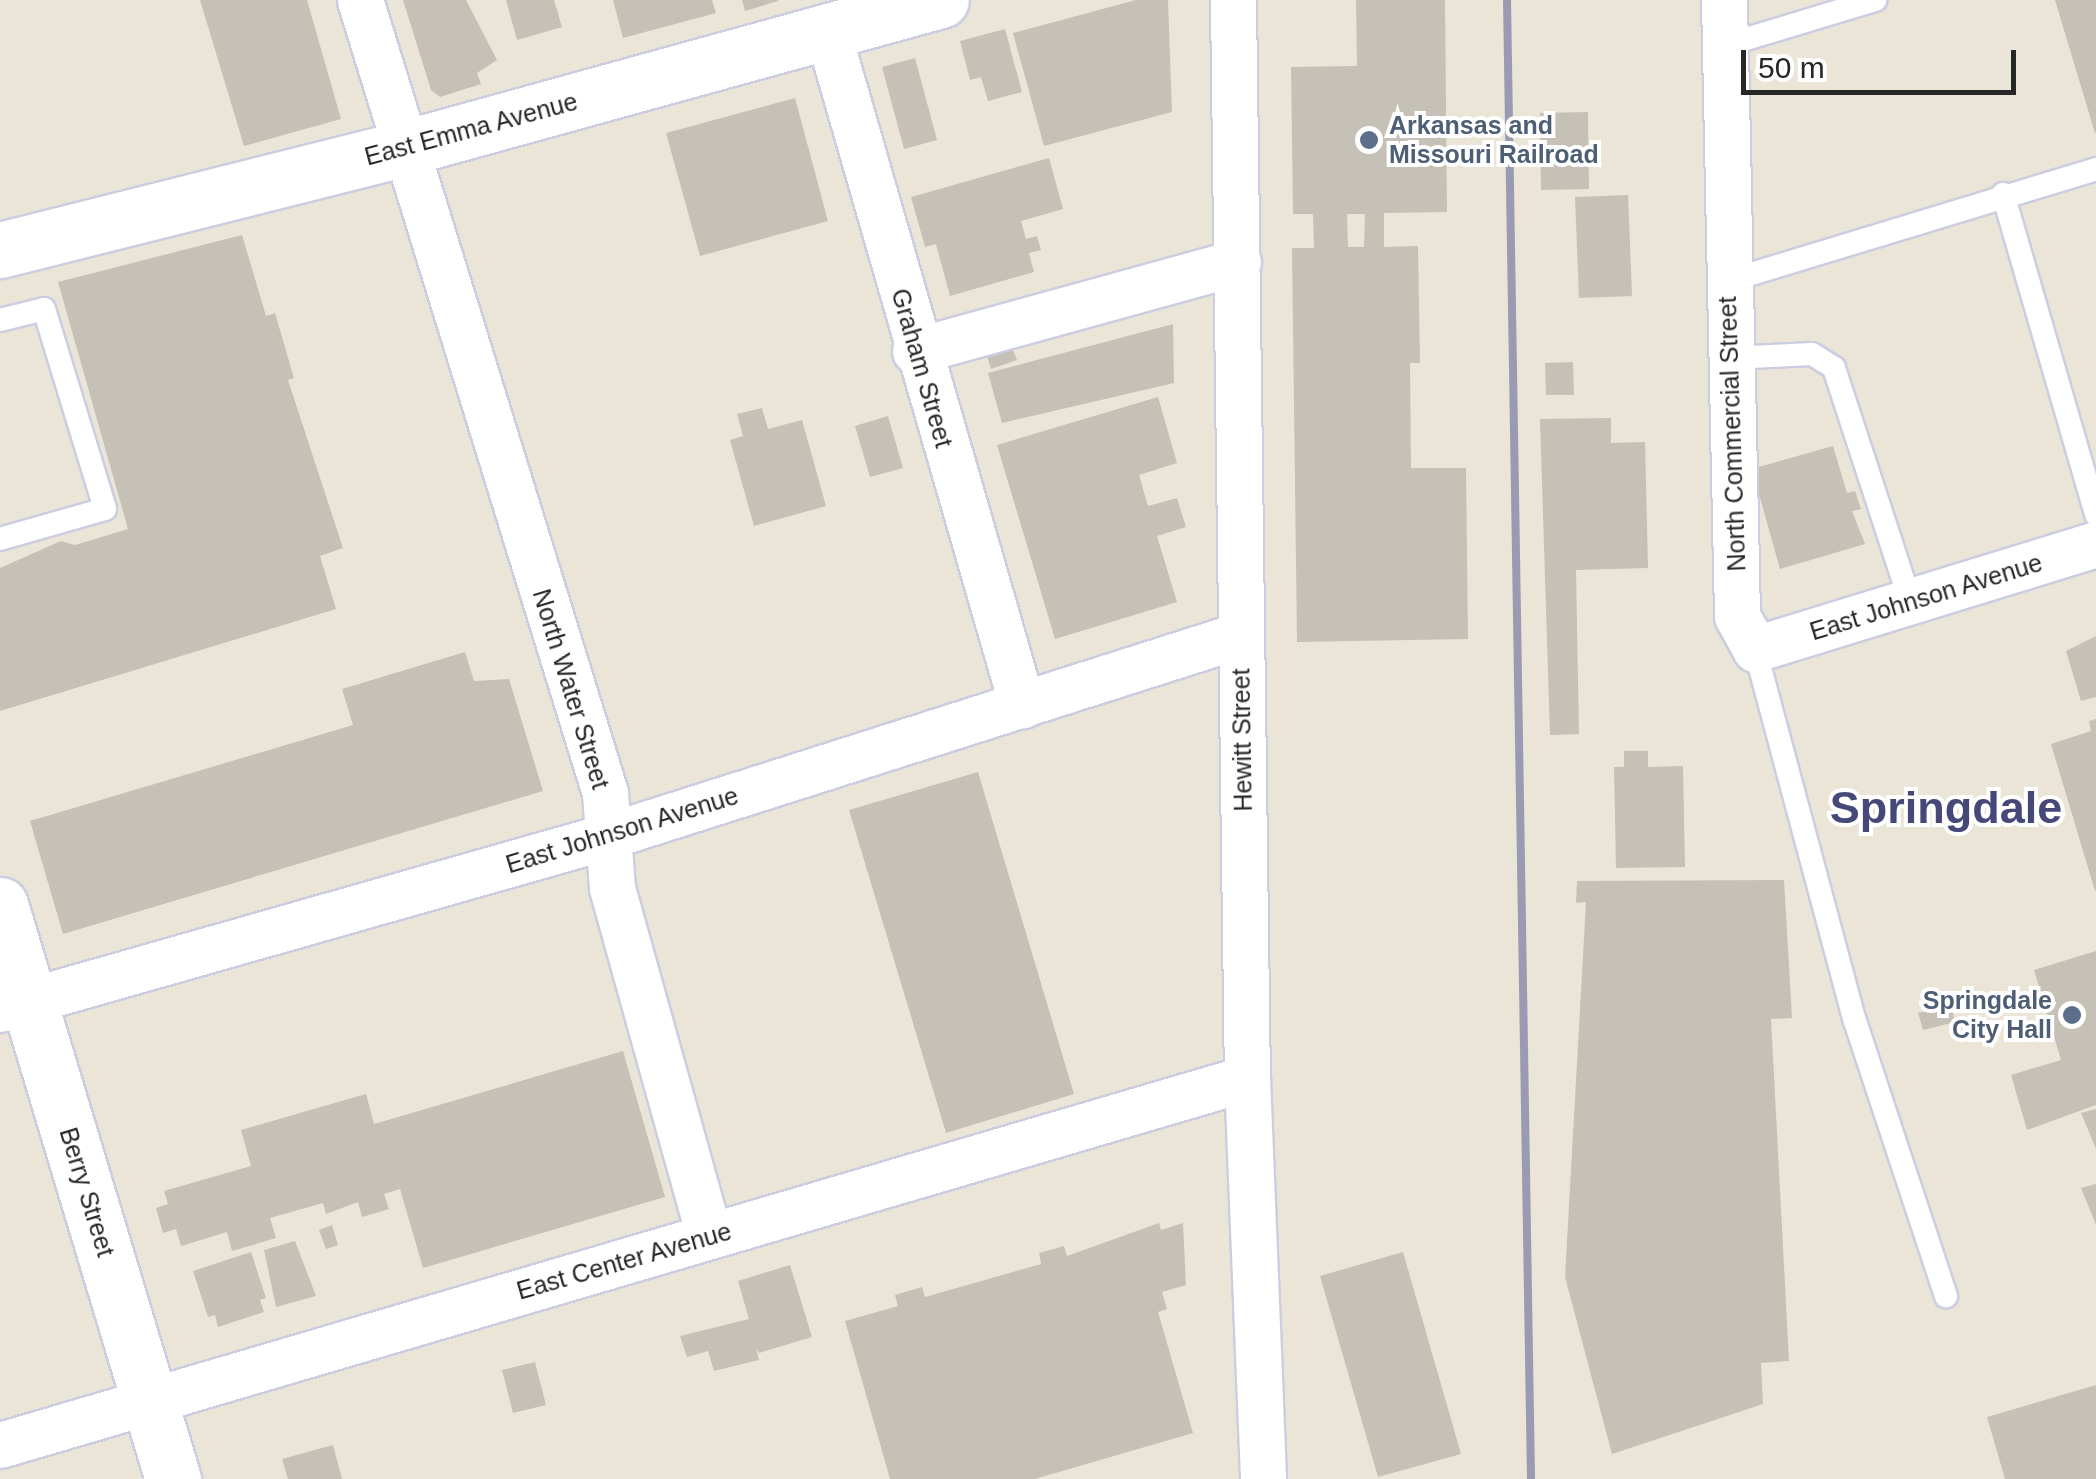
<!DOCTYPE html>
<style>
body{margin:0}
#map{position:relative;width:2096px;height:1479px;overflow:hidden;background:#eae5d7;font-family:Arial,sans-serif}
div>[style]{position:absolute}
.building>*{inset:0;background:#c5c1b7}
.roads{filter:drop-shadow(2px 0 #cccde1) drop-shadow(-2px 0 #cccde1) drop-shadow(0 2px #cccde1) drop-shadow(0 -2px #cccde1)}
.service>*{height:22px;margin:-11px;padding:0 11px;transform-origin:11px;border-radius:11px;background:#fff}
.minor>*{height:45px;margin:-22.5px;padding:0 22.5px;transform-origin:22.5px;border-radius:22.5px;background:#fff}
.tertiary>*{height:55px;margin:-27.5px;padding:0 27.5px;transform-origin:27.5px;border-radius:27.5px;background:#fff}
.rail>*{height:8px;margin:-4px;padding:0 4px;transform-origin:4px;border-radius:4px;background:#9a9ab2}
.dots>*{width:28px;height:28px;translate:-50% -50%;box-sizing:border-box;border:5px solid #fff;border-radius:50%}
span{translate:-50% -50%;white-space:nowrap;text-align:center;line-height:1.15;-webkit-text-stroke:8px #fff;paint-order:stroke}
.service-label{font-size:25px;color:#4e5e75;font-weight:700}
.left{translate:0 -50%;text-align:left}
.right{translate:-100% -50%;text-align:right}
.street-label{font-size:25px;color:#272727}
.town-label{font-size:45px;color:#464878;font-weight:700}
.scale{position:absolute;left:1741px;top:50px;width:275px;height:45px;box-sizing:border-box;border:5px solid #272727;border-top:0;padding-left:12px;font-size:30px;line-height:35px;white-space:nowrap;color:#272727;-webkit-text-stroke:8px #fff;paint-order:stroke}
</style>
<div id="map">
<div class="building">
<i style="clip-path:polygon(200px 0,307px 0,341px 119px,244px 146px)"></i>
<i style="clip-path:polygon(403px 0,466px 0,497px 60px,477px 73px,481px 84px,440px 97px,431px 90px)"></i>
<i style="clip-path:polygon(506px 0,554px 0,562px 27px,517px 40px)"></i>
<i style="clip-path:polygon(613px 0,712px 0,716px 13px,623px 38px)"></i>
<i style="clip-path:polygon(742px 0,778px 0,778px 1px,745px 11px)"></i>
<i style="clip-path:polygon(1136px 0,1168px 0,1172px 112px,1044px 146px,1013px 33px)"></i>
<i style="clip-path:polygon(evenodd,1356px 0,1445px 0,1447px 212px,1384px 213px,1384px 247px,1418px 246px,1420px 363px,1410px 363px,1411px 468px,1466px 468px,1468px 639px,1297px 642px,1292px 248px,1314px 248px,1313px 214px,1293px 214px,1291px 67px,1357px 66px,1356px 0,1347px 214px,1365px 214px,1364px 247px,1348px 247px,1347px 214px)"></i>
<i style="clip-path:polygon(2055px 0,2096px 0,2096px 132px,2095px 133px)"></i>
<i style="clip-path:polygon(1005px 29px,1022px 92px,988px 101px,981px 77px,970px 80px,960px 41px)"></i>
<i style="clip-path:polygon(915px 58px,937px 140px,904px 149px,882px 67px)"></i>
<i style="clip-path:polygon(795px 98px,828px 221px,700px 256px,666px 133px)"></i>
<i style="clip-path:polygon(1588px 112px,1589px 189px,1541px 190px,1540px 113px)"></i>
<i style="clip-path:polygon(1049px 158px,1063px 209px,1021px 221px,1026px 239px,1037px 236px,1041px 250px,1029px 253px,1034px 272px,950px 296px,936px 244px,925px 247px,911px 197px)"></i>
<i style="clip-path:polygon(1628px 195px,1632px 296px,1579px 298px,1575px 197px)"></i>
<i style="clip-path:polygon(242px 235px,266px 316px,275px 313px,294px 378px,288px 380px,343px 548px,320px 556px,336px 609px,0 711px,0 568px,61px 541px,75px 545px,128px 529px,58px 282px)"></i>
<i style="clip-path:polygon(1173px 324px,1174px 383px,1002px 423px,988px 373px)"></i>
<i style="clip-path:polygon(1012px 348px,1017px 360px,991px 369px,987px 356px)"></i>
<i style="clip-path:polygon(1573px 362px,1574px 395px,1546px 395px,1545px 363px)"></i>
<i style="clip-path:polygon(1158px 397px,1177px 463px,1139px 475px,1148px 506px,1177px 498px,1186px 527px,1157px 536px,1177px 602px,1055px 639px,997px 445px)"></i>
<i style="clip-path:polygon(762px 408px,768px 429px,802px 420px,826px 506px,754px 526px,730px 440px,743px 436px,737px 414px)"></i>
<i style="clip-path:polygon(888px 416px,903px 468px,870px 477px,855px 426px)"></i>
<i style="clip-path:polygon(1611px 418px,1611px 443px,1645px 442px,1648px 568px,1576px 570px,1579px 734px,1550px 735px,1540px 419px)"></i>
<i style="clip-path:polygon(1833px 446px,1847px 493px,1855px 491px,1861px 509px,1852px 511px,1865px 544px,1780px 569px,1752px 469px)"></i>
<i style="clip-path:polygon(2096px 636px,2096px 697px,2081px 701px,2066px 651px)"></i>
<i style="clip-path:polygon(465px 652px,474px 681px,509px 679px,543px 791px,63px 934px,30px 821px,353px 725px,342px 689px)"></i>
<i style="clip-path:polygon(2096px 719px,2096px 890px,2095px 891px,2051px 744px,2091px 731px,2089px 721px)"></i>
<i style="clip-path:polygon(1624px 751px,1648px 751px,1648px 767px,1683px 766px,1685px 867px,1616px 868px,1614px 767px,1624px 767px)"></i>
<i style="clip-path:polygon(978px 772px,1074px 1094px,946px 1133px,849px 810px)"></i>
<i style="clip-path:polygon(1784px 880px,1792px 1018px,1771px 1019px,1789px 1361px,1761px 1363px,1763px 1404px,1612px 1454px,1565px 1277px,1586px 902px,1576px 903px,1577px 881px)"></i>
<i style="clip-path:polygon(2096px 951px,2096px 1105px,2027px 1130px,2011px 1075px,2061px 1060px,2034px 970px)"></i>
<i style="clip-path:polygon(1951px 1005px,1955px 1022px,1923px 1030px,1918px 1013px)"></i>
<i style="clip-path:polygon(623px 1051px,665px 1197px,423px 1268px,400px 1189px,384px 1194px,389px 1209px,362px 1217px,358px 1202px,326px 1214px,323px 1203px,270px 1218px,276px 1238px,232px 1251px,227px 1232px,181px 1246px,176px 1229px,163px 1233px,156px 1208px,168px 1204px,164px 1191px,251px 1166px,241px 1130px,366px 1094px,374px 1124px)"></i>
<i style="clip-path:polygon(2096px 1109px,2096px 1149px,2081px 1113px)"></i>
<i style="clip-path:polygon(2096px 1184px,2096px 1225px,2081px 1188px)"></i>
<i style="clip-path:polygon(1159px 1223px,1161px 1230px,1183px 1223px,1186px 1285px,1162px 1292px,1167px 1309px,1158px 1312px,1193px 1433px,1035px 1479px,890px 1479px,845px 1321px,898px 1306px,895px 1295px,922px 1287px,925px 1297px,1041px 1264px,1039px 1253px,1064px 1246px,1067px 1256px)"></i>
<i style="clip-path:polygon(332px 1225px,338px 1245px,326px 1249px,319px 1230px)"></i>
<i style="clip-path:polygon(295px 1241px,316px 1296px,276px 1307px,264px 1250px)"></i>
<i style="clip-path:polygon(251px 1252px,266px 1298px,260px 1300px,264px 1312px,218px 1327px,215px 1315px,208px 1317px,193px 1271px)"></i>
<i style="clip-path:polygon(1403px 1252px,1461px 1454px,1378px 1477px,1320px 1276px)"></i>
<i style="clip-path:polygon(790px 1265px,812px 1337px,759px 1353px,756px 1348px,759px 1360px,714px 1371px,708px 1351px,687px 1357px,680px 1336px,749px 1319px,738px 1281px)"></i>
<i style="clip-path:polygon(535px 1362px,546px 1405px,513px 1413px,502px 1370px)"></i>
<i style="clip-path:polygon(2096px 1385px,2096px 1479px,2005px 1479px,1987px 1417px)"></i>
<i style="clip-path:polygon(333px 1445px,342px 1479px,288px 1479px,282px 1459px)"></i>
</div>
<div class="roads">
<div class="service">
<i style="left:1726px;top:45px;width:156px;rotate:-16.8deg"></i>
<i style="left:2003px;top:194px;width:334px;rotate:73.8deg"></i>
<i style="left:1728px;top:281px;width:385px;rotate:-16.9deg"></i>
<i style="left:0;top:320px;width:45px;rotate:-14deg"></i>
<i style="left:44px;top:309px;width:209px;rotate:73deg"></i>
<i style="left:105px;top:509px;width:109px;rotate:164.1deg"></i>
<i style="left:1730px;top:358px;width:82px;rotate:-2.8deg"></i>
<i style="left:1812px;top:354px;width:26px;rotate:32deg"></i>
<i style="left:1834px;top:368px;width:245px;rotate:71.9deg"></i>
<i style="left:1755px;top:649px;width:385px;rotate:75deg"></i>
<i style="left:1855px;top:1021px;width:290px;rotate:71.7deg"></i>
</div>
<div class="minor">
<i style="left:360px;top:0;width:830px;rotate:72.83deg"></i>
<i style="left:605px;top:793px;width:95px;rotate:85.8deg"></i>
<i style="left:612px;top:888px;width:361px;rotate:74.4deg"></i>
<i style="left:1233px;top:0;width:1078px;rotate:89.26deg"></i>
<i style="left:1247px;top:1078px;width:401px;rotate:87.7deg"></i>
<i style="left:1724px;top:0;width:616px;rotate:88.79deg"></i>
<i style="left:1737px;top:616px;width:38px;rotate:61deg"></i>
<i style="left:1755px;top:649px;width:357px;rotate:-17.1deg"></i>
<i style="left:827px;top:30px;width:703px;rotate:73.89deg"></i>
<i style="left:915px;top:351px;width:335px;rotate:-15.4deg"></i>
<i style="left:0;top:1009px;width:632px;rotate:-15.88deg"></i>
<i style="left:608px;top:836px;width:663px;rotate:-17.64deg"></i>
<i style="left:0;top:1445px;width:1300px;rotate:-16.4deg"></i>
</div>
<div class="tertiary">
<i style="left:0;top:250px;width:414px;rotate:-14.1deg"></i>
<i style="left:401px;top:149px;width:560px;rotate:-15.43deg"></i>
<i style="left:0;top:905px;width:600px;rotate:73.23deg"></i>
</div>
</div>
<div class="rail">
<i style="left:1507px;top:0;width:1479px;rotate:89.07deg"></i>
</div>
<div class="dots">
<i style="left:1369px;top:140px;background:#5c6f8a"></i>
<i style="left:2072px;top:1015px;background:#5c6f8a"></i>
</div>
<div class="service-label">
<span class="left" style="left:1389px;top:140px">Arkansas and<br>Missouri Railroad</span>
<span class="right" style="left:2052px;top:1015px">Springdale<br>City Hall</span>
</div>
<div class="street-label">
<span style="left:471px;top:129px;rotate:-15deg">East Emma Avenue</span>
<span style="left:922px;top:368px;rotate:74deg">Graham Street</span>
<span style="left:1732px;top:434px;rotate:-92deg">North Commercial Street</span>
<span style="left:1926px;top:597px;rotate:-17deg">East Johnson Avenue</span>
<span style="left:571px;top:689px;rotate:73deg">North Water Street</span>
<span style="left:1242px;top:740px;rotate:-91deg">Hewitt Street</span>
<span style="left:622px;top:830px;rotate:-17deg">East Johnson Avenue</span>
<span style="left:87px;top:1192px;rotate:73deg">Berry Street</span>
<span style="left:624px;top:1261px;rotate:-16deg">East Center Avenue</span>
</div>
<div class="town-label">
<span style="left:1946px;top:808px">Springdale</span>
</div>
<div class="scale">50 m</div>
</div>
